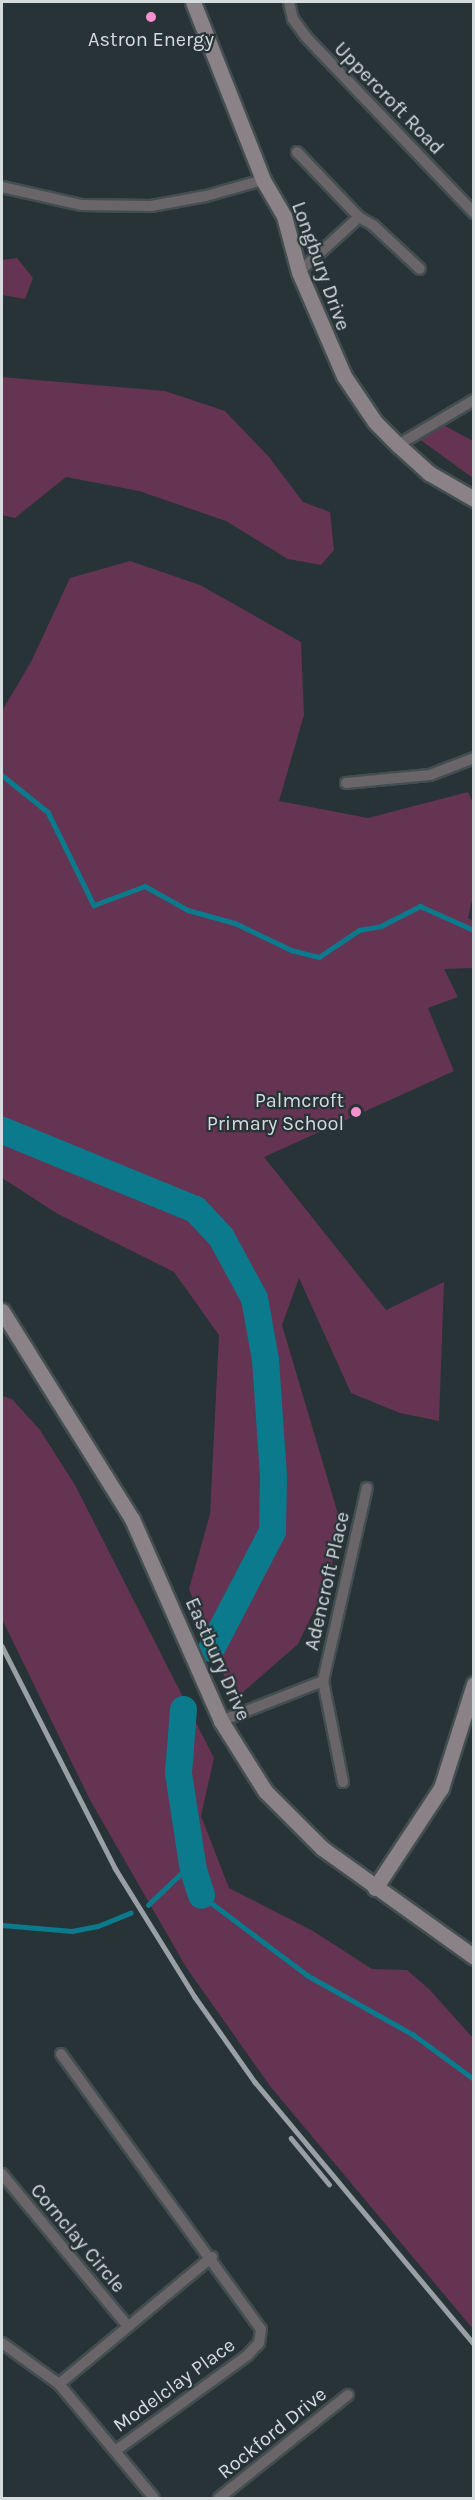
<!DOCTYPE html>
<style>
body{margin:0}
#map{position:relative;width:475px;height:2500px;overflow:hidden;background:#273336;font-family:Karla,sans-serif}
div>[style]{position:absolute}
.green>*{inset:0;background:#653452}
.stream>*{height:4.5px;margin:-2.25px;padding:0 2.25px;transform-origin:2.25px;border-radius:2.25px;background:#0b7a8d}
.river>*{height:27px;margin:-13.5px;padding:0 13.5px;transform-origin:13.5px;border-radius:13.5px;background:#0b7a8d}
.roads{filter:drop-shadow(2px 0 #434e51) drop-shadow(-2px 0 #434e51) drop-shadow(0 2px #434e51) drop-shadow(0 -2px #434e51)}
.street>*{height:10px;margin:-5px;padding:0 5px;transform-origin:5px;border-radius:5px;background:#6a6568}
.secondary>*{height:15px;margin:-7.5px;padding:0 7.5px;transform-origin:7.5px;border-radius:7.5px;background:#8a8286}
.rail>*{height:4.5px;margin:-2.25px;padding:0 2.25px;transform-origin:2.25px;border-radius:2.25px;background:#98a0a3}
.dots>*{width:16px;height:16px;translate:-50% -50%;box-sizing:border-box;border:3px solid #273336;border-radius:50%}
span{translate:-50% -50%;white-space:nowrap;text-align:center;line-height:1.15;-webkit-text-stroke:4.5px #273336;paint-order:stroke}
.poi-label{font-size:20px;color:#d5dcde}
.right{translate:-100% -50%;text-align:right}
.street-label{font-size:20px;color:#d5dcde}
.frame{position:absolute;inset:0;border:3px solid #d5dcde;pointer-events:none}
</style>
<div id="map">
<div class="green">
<i style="clip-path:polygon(17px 258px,33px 278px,25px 299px,2px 295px,2px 260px)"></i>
<i style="clip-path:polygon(2px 377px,165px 391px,225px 411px,269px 457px,303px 502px,330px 512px,334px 550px,321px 565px,288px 559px,226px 521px,139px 491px,66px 477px,15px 518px,2px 515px)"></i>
<i style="clip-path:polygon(436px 421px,473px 441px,473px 478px,419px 439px)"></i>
<i style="clip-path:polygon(130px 561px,200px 585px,301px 642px,304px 715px,279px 801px,368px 818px,468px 792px,473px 803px,474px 892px,468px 918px,473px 921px,473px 968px,444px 969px,458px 997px,428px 1008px,454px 1071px,264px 1157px,386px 1310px,444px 1282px,439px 1421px,400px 1413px,351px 1393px,299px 1278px,282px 1325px,338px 1514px,331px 1576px,298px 1644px,234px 1700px,189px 1589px,210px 1514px,219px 1335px,174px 1272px,58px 1214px,2px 1178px,2px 711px,31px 662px,70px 578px)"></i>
<i style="clip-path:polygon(2px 1396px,12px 1399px,40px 1430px,75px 1485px,214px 1758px,201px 1816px,229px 1888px,313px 1931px,372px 1969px,407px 1970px,429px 1989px,473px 2038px,473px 2329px,270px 2086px,186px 1967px,90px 1800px,2px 1619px)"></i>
</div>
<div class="stream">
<i style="left:2px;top:775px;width:59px;rotate:38.8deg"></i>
<i style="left:48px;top:812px;width:104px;rotate:63.7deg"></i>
<i style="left:94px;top:905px;width:54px;rotate:-20.4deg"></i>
<i style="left:145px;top:886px;width:49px;rotate:29.2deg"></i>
<i style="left:188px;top:910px;width:49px;rotate:15.5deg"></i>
<i style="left:235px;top:923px;width:62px;rotate:25.7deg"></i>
<i style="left:291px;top:950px;width:29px;rotate:14deg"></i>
<i style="left:319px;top:957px;width:48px;rotate:-34deg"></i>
<i style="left:359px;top:930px;width:22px;rotate:-10deg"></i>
<i style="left:381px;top:926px;width:44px;rotate:-27.1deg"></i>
<i style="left:420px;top:906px;width:59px;rotate:24deg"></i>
<i style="left:201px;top:1895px;width:133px;rotate:37deg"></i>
<i style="left:307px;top:1975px;width:123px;rotate:29.3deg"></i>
<i style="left:414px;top:2035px;width:74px;rotate:36.3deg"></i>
<i style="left:148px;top:1905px;width:61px;rotate:-43.7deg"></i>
<i style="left:2px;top:1925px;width:70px;rotate:4.9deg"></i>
<i style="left:72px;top:1931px;width:26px;rotate:-11deg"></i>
<i style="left:98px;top:1926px;width:35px;rotate:-22deg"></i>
</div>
<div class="river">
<i style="left:2px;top:1130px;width:209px;rotate:22.3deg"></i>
<i style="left:195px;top:1209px;width:38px;rotate:47deg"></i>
<i style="left:221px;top:1237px;width:69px;rotate:61.6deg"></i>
<i style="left:254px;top:1298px;width:62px;rotate:79.8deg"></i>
<i style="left:265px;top:1359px;width:118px;rotate:86.1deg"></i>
<i style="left:273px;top:1477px;width:54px;rotate:91.1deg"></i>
<i style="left:272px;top:1531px;width:132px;rotate:117.5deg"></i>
<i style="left:183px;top:1709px;width:64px;rotate:94.5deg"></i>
<i style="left:178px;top:1773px;width:98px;rotate:81.2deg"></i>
<i style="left:193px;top:1870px;width:26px;rotate:72deg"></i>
</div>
<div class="roads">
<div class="street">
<i style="left:289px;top:2px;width:17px;rotate:77deg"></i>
<i style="left:293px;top:19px;width:22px;rotate:54deg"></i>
<i style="left:306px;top:37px;width:243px;rotate:46.3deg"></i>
<i style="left:297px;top:152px;width:90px;rotate:46.4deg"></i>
<i style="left:359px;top:217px;width:16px;rotate:30deg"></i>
<i style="left:373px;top:225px;width:64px;rotate:43.1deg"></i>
<i style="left:2px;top:187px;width:81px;rotate:12.8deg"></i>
<i style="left:81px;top:205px;width:70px;rotate:0.8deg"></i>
<i style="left:151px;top:206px;width:56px;rotate:-10.3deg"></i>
<i style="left:206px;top:196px;width:59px;rotate:-15.7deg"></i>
<i style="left:299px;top:272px;width:81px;rotate:-42.5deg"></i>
<i style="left:398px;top:445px;width:88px;rotate:-30.6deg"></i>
<i style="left:346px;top:783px;width:84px;rotate:-5.4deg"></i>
<i style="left:430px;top:775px;width:47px;rotate:-21.1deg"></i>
<i style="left:221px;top:1721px;width:110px;rotate:-21.4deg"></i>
<i style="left:343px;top:1782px;width:103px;rotate:-101.2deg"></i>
<i style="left:323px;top:1681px;width:198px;rotate:-77.2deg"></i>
<i style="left:61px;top:2054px;width:340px;rotate:54deg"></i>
<i style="left:261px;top:2329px;width:14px;rotate:98deg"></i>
<i style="left:259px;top:2343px;width:16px;rotate:133deg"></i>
<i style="left:248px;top:2355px;width:164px;rotate:144.2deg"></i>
<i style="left:2px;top:2174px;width:196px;rotate:50.4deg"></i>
<i style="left:2px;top:2343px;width:70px;rotate:35.7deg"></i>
<i style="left:59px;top:2384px;width:148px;rotate:50.2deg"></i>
<i style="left:59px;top:2384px;width:199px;rotate:-39.7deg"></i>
<i style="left:219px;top:2498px;width:165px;rotate:-38.6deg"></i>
</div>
<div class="secondary">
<i style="left:193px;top:2px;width:191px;rotate:68.5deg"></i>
<i style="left:263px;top:180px;width:42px;rotate:59.7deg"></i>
<i style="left:284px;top:216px;width:58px;rotate:75deg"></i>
<i style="left:299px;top:272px;width:113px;rotate:66.6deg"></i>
<i style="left:344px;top:376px;width:55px;rotate:56deg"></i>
<i style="left:375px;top:422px;width:33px;rotate:45deg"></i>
<i style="left:398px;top:445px;width:42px;rotate:42.1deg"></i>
<i style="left:429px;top:473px;width:52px;rotate:30deg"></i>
<i style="left:2px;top:1311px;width:245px;rotate:58deg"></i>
<i style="left:132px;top:1519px;width:221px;rotate:66.2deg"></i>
<i style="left:221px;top:1721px;width:83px;rotate:57.8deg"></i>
<i style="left:265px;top:1791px;width:81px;rotate:45deg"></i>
<i style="left:322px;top:1848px;width:187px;rotate:35.6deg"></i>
<i style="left:375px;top:1888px;width:120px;rotate:-56.6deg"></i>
<i style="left:441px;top:1788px;width:109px;rotate:-72.4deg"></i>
</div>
</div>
<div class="rail">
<i style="left:2px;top:1646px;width:249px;rotate:63deg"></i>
<i style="left:115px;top:1868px;width:152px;rotate:58.2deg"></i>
<i style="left:195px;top:1997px;width:104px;rotate:54.8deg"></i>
<i style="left:255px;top:2082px;width:341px;rotate:50.1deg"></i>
<i style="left:291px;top:2138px;width:60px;rotate:50.4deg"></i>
</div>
<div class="dots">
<i style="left:151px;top:17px;background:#f790ce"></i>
<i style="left:356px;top:1112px;background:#f790ce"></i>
</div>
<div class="poi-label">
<span style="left:151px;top:39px">Astron Energy</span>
<span class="right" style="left:344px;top:1112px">Palmcroft<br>Primary School</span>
</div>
<div class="street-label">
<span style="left:389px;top:98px;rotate:46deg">Uppercroft Road</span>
<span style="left:321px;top:266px;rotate:70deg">Longbury Drive</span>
<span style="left:327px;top:1581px;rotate:-77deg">Adencroft Place</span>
<span style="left:218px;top:1659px;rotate:66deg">Eastbury Drive</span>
<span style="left:78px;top:2238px;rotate:50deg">Cornclay Circle</span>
<span style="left:174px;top:2385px;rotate:-36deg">Modelclay Place</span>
<span style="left:272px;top:2433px;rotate:-39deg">Rockford Drive</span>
</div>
<div class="frame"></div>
</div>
